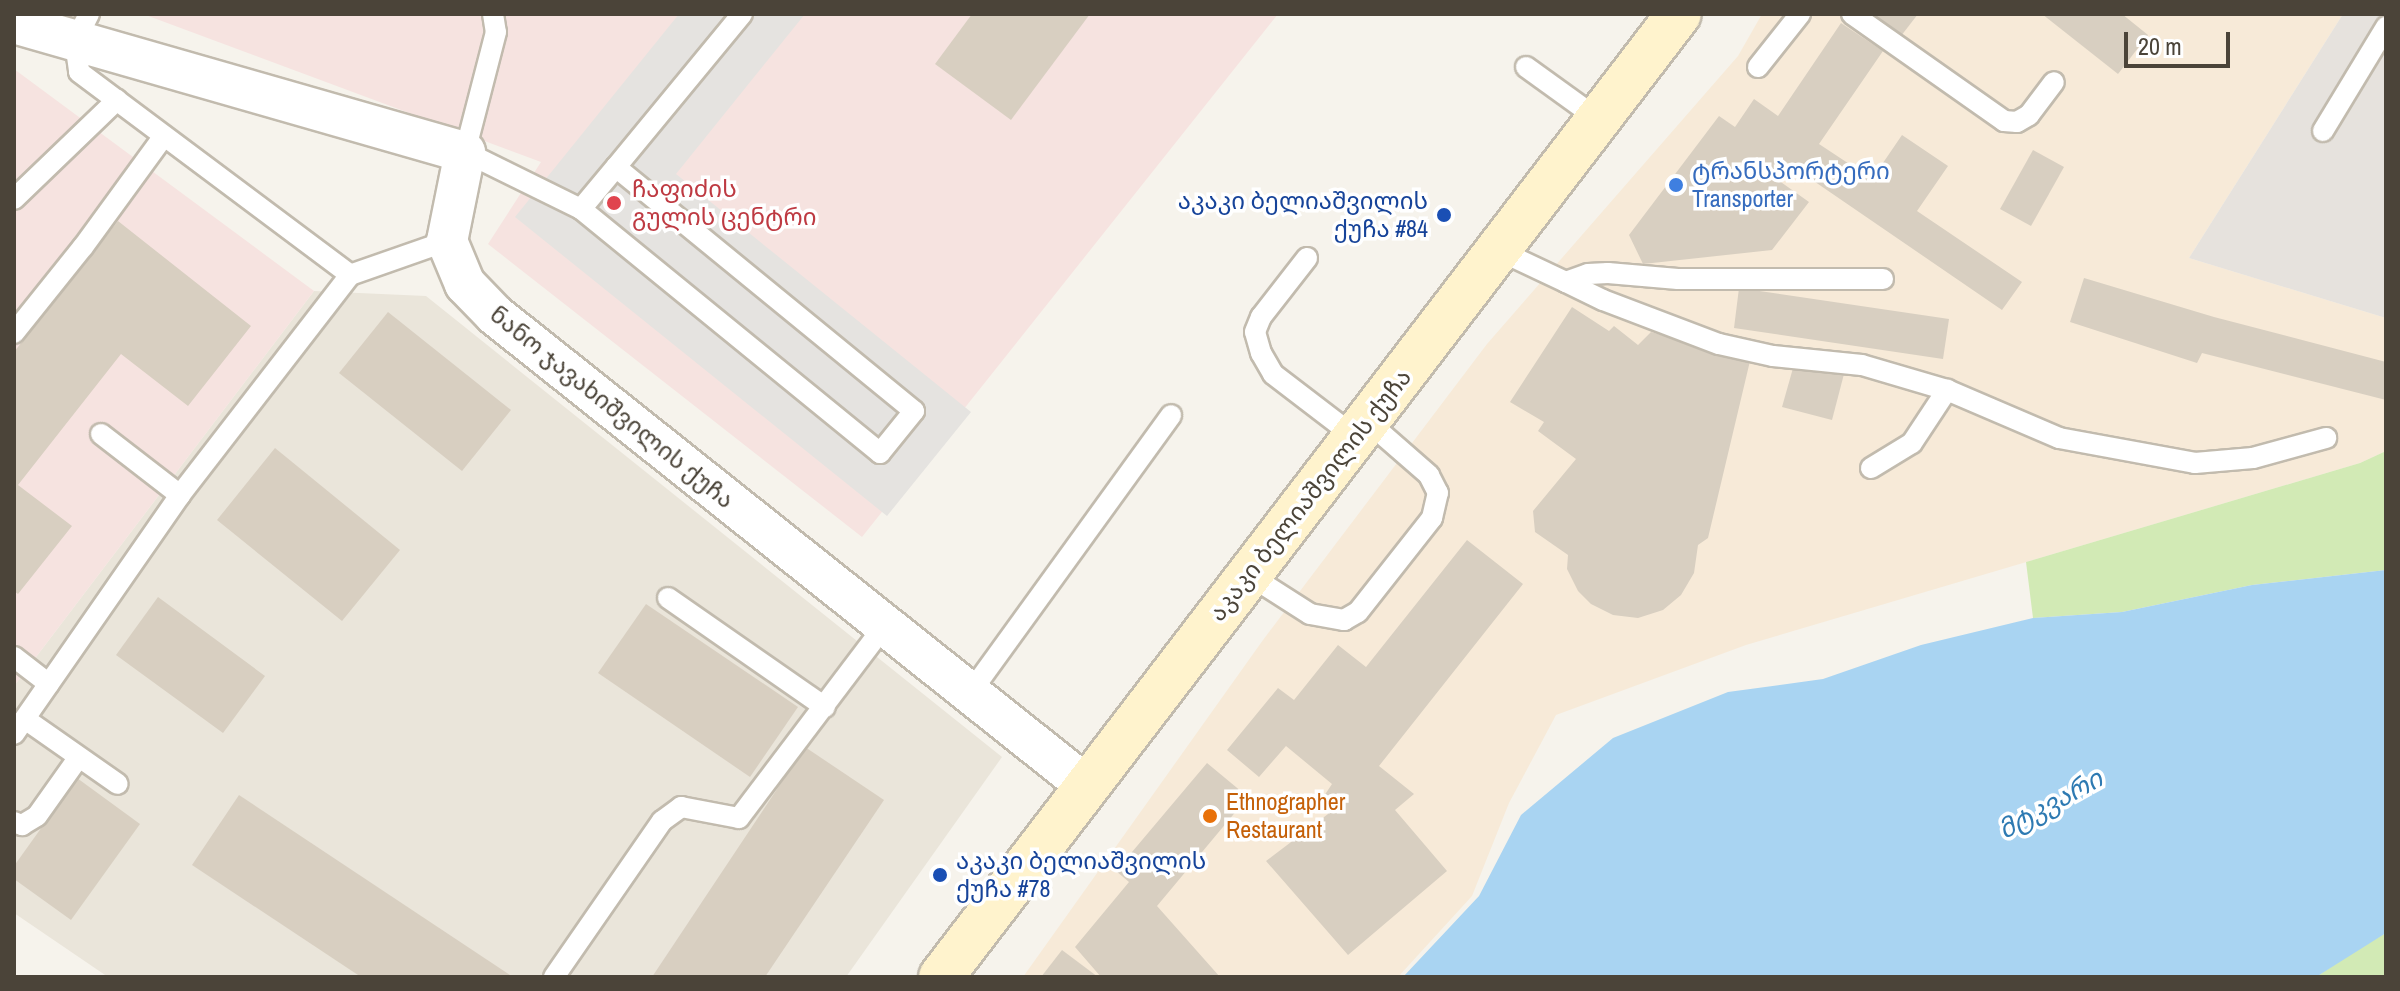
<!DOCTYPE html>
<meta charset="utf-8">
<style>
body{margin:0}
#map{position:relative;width:2400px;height:991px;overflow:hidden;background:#f6f3ec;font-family:"Archivo Narrow","Noto Sans Georgian",sans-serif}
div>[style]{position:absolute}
.residential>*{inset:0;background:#eae5da}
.commercial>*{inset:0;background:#f7ead8}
.industrial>*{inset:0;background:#e6e2dd}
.medical>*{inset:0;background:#f6e3e0}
.green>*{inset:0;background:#d2eab5}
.parking>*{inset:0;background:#e5e3e0}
.water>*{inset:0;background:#a9d4f2}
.building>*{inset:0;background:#d8cfc1}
.roads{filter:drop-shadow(2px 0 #c2bbae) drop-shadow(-2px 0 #c2bbae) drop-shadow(0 2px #c2bbae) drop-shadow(0 -2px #c2bbae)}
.service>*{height:20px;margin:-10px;padding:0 10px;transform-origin:10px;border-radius:10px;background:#fff}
.minor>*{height:40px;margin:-20px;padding:0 20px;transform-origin:20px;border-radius:20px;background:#fff}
.secondary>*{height:44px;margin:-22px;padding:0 22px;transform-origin:22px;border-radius:22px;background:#fff3cd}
.dots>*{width:22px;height:22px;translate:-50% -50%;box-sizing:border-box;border:4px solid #fff;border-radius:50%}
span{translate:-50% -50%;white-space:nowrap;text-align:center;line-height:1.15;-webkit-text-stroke:7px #fff;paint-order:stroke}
.shop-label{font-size:24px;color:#366cbe}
.left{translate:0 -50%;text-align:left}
.health-label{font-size:24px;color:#be3a42}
.transit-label{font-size:24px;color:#164399}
.right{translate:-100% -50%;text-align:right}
.street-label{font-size:24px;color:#4b4439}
.food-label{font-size:24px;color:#c56008}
.water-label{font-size:26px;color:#2e7ab2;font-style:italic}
.frame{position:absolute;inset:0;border:16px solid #4b4439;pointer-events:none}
.scale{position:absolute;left:2124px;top:32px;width:106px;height:36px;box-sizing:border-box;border:4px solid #4b4439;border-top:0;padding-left:10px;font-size:24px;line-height:28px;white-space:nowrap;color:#4b4439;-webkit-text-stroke:6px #fff;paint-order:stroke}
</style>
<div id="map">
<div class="residential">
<i style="clip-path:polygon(314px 291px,426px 296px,1002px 757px,846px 977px,108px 977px,14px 913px,14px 686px)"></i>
</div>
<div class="commercial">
<i style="clip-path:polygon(1762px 14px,2343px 14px,2189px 258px,2386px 318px,2386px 451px,2360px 463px,1746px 645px,1556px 715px,1509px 803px,1472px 896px,1398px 977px,1023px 977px,1263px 640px,1487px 344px,1738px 56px)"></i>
</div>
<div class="industrial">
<i style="clip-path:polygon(2343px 14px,2386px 14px,2386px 318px,2189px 258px)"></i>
</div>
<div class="medical">
<i style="clip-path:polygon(143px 14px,1278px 14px,862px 537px,488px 244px,541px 162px)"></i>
<i style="clip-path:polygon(14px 69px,314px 291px,14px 686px)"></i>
</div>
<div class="green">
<i style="clip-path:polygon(2386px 451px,2386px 570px,2252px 585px,2122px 612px,2033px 618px,2026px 562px,2360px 463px)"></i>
<i style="clip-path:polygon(2386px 933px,2386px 977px,2316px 977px,2354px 951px)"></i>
</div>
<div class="parking">
<i style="clip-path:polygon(679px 14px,805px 14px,676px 174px,971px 412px,887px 516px,515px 217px)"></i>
</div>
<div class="water">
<i style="clip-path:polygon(2386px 570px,2386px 933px,2316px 977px,1403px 977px,1479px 896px,1521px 815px,1613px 738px,1728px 692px,1823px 679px,1921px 645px,2033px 618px,2122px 612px,2252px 585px)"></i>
</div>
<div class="building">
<i style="clip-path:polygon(972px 14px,1090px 14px,1011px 120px,935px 64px)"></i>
<i style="clip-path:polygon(1873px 14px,1918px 14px,1901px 36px)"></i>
<i style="clip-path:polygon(2042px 14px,2122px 14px,2148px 35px,2118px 74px)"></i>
<i style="clip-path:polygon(1841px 23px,1883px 51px,1819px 144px,1872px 179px,1902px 135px,1948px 166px,1917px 211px,2022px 282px,2002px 310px,1786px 162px,1775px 178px,1809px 202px,1772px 250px,1643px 264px,1629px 235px,1719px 116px,1735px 127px,1754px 99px,1778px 116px)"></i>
<i style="clip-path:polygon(2033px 150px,2064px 167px,2031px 226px,2000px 209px)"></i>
<i style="clip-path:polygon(118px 221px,251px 326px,188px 406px,121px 354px,18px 485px,72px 526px,18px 594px,14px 591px,14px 352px)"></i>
<i style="clip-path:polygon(2084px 278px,2214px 317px,2386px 362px,2386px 400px,2202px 353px,2197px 363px,2070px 322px)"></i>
<i style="clip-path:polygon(1739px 288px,1949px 319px,1943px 359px,1734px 328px)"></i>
<i style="clip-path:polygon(1572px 307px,1609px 331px,1614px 326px,1638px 345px,1651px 332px,1750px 361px,1708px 538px,1698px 545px,1694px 573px,1681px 595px,1663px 610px,1638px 618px,1613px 615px,1591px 604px,1578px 591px,1567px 569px,1568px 555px,1535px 532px,1533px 511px,1576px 459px,1538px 431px,1544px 422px,1510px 402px)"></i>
<i style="clip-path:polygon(388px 312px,511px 410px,462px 471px,339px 373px)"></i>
<i style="clip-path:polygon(1795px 361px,1844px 374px,1832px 420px,1782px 407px)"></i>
<i style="clip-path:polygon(275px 448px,400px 550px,342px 621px,217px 520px)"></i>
<i style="clip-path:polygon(1467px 540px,1523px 584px,1379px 766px,1414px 794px,1395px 810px,1447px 871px,1348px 955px,1266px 861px,1328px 814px,1322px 799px,1332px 784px,1286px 746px,1259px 777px,1227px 750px,1278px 688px,1294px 700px,1338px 645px,1366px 667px)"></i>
<i style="clip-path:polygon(158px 597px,265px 676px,223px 733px,116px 655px)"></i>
<i style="clip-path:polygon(646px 604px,798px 707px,750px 777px,598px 673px)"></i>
<i style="clip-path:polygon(805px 747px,884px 800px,765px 977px,652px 977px)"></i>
<i style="clip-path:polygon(1207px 763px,1248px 797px,1157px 906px,1220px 977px,1101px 977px,1075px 947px,1129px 882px,1116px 871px)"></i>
<i style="clip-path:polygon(77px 778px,140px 824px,71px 920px,14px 879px,14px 866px)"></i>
<i style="clip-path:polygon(239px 795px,510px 975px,508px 977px,361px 977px,192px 865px)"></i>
<i style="clip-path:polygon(1062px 950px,1098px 977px,1041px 977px)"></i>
</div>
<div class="roads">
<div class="service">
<i style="left:89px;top:14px;width:31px;rotate:117deg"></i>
<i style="left:75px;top:42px;width:30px;rotate:82deg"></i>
<i style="left:79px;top:72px;width:339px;rotate:36.8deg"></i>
<i style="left:350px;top:275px;width:103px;rotate:-19.3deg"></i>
<i style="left:493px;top:14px;width:18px;rotate:81deg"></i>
<i style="left:496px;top:32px;width:124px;rotate:104.5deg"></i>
<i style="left:465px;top:152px;width:129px;rotate:26.2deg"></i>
<i style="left:581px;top:209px;width:386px;rotate:39.2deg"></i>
<i style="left:880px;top:453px;width:54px;rotate:-51deg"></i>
<i style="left:914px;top:411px;width:385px;rotate:-140.7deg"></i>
<i style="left:616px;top:167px;width:198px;rotate:-50.5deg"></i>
<i style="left:1852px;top:14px;width:186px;rotate:35.1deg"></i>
<i style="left:2004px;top:121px;width:13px;rotate:4deg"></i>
<i style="left:2017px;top:122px;width:14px;rotate:-30deg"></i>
<i style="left:2029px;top:115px;width:41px;rotate:-52.9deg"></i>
<i style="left:1526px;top:67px;width:89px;rotate:35.8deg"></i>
<i style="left:1758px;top:67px;width:68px;rotate:-51.6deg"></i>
<i style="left:2323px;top:131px;width:122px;rotate:-58.8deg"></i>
<i style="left:14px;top:199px;width:143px;rotate:-43.9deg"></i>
<i style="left:581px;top:209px;width:55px;rotate:-50.2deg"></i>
<i style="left:1498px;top:250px;width:75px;rotate:25.2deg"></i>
<i style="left:1566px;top:282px;width:23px;rotate:-20deg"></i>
<i style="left:1588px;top:274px;width:20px;rotate:-3deg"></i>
<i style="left:1608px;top:273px;width:70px;rotate:4.9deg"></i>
<i style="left:1678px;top:279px;width:205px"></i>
<i style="left:1307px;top:258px;width:75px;rotate:127.9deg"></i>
<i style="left:1261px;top:317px;width:16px;rotate:112deg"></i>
<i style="left:1255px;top:332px;width:22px;rotate:74deg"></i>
<i style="left:1261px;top:353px;width:24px;rotate:60deg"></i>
<i style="left:1273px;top:374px;width:102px;rotate:37.4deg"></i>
<i style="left:1566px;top:282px;width:41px;rotate:25.9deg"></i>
<i style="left:1603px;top:300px;width:124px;rotate:20.8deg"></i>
<i style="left:1719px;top:344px;width:55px;rotate:12.5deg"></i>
<i style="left:1773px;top:356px;width:89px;rotate:5.8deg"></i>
<i style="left:1862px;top:365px;width:89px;rotate:16.4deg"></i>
<i style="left:1947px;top:390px;width:122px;rotate:23.2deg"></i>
<i style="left:2059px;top:438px;width:138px;rotate:10.4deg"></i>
<i style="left:2195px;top:463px;width:58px;rotate:-4.9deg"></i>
<i style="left:2253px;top:458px;width:76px;rotate:-15.3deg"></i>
<i style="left:14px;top:333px;width:110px;rotate:-51.3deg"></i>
<i style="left:83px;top:247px;width:137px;rotate:-53.9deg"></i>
<i style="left:101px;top:434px;width:100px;rotate:37.7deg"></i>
<i style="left:1871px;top:468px;width:48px;rotate:-31.4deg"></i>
<i style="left:1912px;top:443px;width:64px;rotate:-56.6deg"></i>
<i style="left:1249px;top:575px;width:72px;rotate:32.6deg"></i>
<i style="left:1310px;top:614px;width:35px;rotate:10deg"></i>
<i style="left:1344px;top:620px;width:16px;rotate:-30deg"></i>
<i style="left:1358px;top:612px;width:120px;rotate:-51.8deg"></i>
<i style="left:1432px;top:518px;width:26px;rotate:-77deg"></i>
<i style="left:1438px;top:493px;width:20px;rotate:-117deg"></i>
<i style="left:1429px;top:475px;width:82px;rotate:-138.9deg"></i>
<i style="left:668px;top:598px;width:191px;rotate:34.8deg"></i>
<i style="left:14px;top:657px;width:44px;rotate:37.6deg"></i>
<i style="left:970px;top:693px;width:343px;rotate:-54.1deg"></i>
<i style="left:25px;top:719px;width:113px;rotate:35deg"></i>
<i style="left:14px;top:734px;width:291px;rotate:-55.2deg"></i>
<i style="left:180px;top:495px;width:278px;rotate:-52.3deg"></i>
<i style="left:14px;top:822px;width:9px;rotate:21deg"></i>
<i style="left:22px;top:825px;width:17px;rotate:-31deg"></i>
<i style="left:37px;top:816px;width:72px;rotate:-54.6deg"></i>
<i style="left:554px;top:977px;width:190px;rotate:-55.3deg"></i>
<i style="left:662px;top:821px;width:24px;rotate:-36deg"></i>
<i style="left:681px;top:807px;width:59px;rotate:10.7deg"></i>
<i style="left:739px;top:818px;width:242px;rotate:-52.9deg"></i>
</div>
<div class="minor">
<i style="left:14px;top:23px;width:469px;rotate:16deg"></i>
<i style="left:465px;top:152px;width:91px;rotate:101.4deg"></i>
<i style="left:447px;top:241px;width:47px;rotate:67.3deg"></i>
<i style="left:465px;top:284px;width:43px;rotate:45.9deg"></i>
<i style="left:495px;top:315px;width:757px;rotate:38.51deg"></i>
</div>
<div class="secondary">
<i style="left:941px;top:977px;width:1213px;rotate:-52.54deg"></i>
</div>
</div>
<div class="dots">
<i style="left:1676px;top:185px;background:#3f7fe0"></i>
<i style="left:614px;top:203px;background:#e0444e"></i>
<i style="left:1444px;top:215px;background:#1a4fb4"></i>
<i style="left:1210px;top:816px;background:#e8710a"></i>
<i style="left:940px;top:875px;background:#1a4fb4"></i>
</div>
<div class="shop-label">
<span class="left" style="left:1692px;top:185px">ტრანსპორტერი<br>Transporter</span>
</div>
<div class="health-label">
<span class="left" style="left:632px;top:203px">ჩაფიძის<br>გულის ცენტრი</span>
</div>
<div class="transit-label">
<span class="right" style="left:1428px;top:215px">აკაკი ბელიაშვილის<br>ქუჩა #84</span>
<span class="left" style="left:956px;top:875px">აკაკი ბელიაშვილის<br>ქუჩა #78</span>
</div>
<div class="street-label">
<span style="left:612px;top:407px;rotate:39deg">ნანო ჯავახიშვილის ქუჩა</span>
<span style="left:1310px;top:495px;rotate:-52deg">აკაკი ბელიაშვილის ქუჩა</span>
</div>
<div class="food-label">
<span class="left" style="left:1226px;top:816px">Ethnographer<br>Restaurant</span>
</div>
<div class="water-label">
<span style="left:2050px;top:804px;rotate:-29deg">მტკვარი</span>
</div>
<div class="frame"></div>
<div class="scale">20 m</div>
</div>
